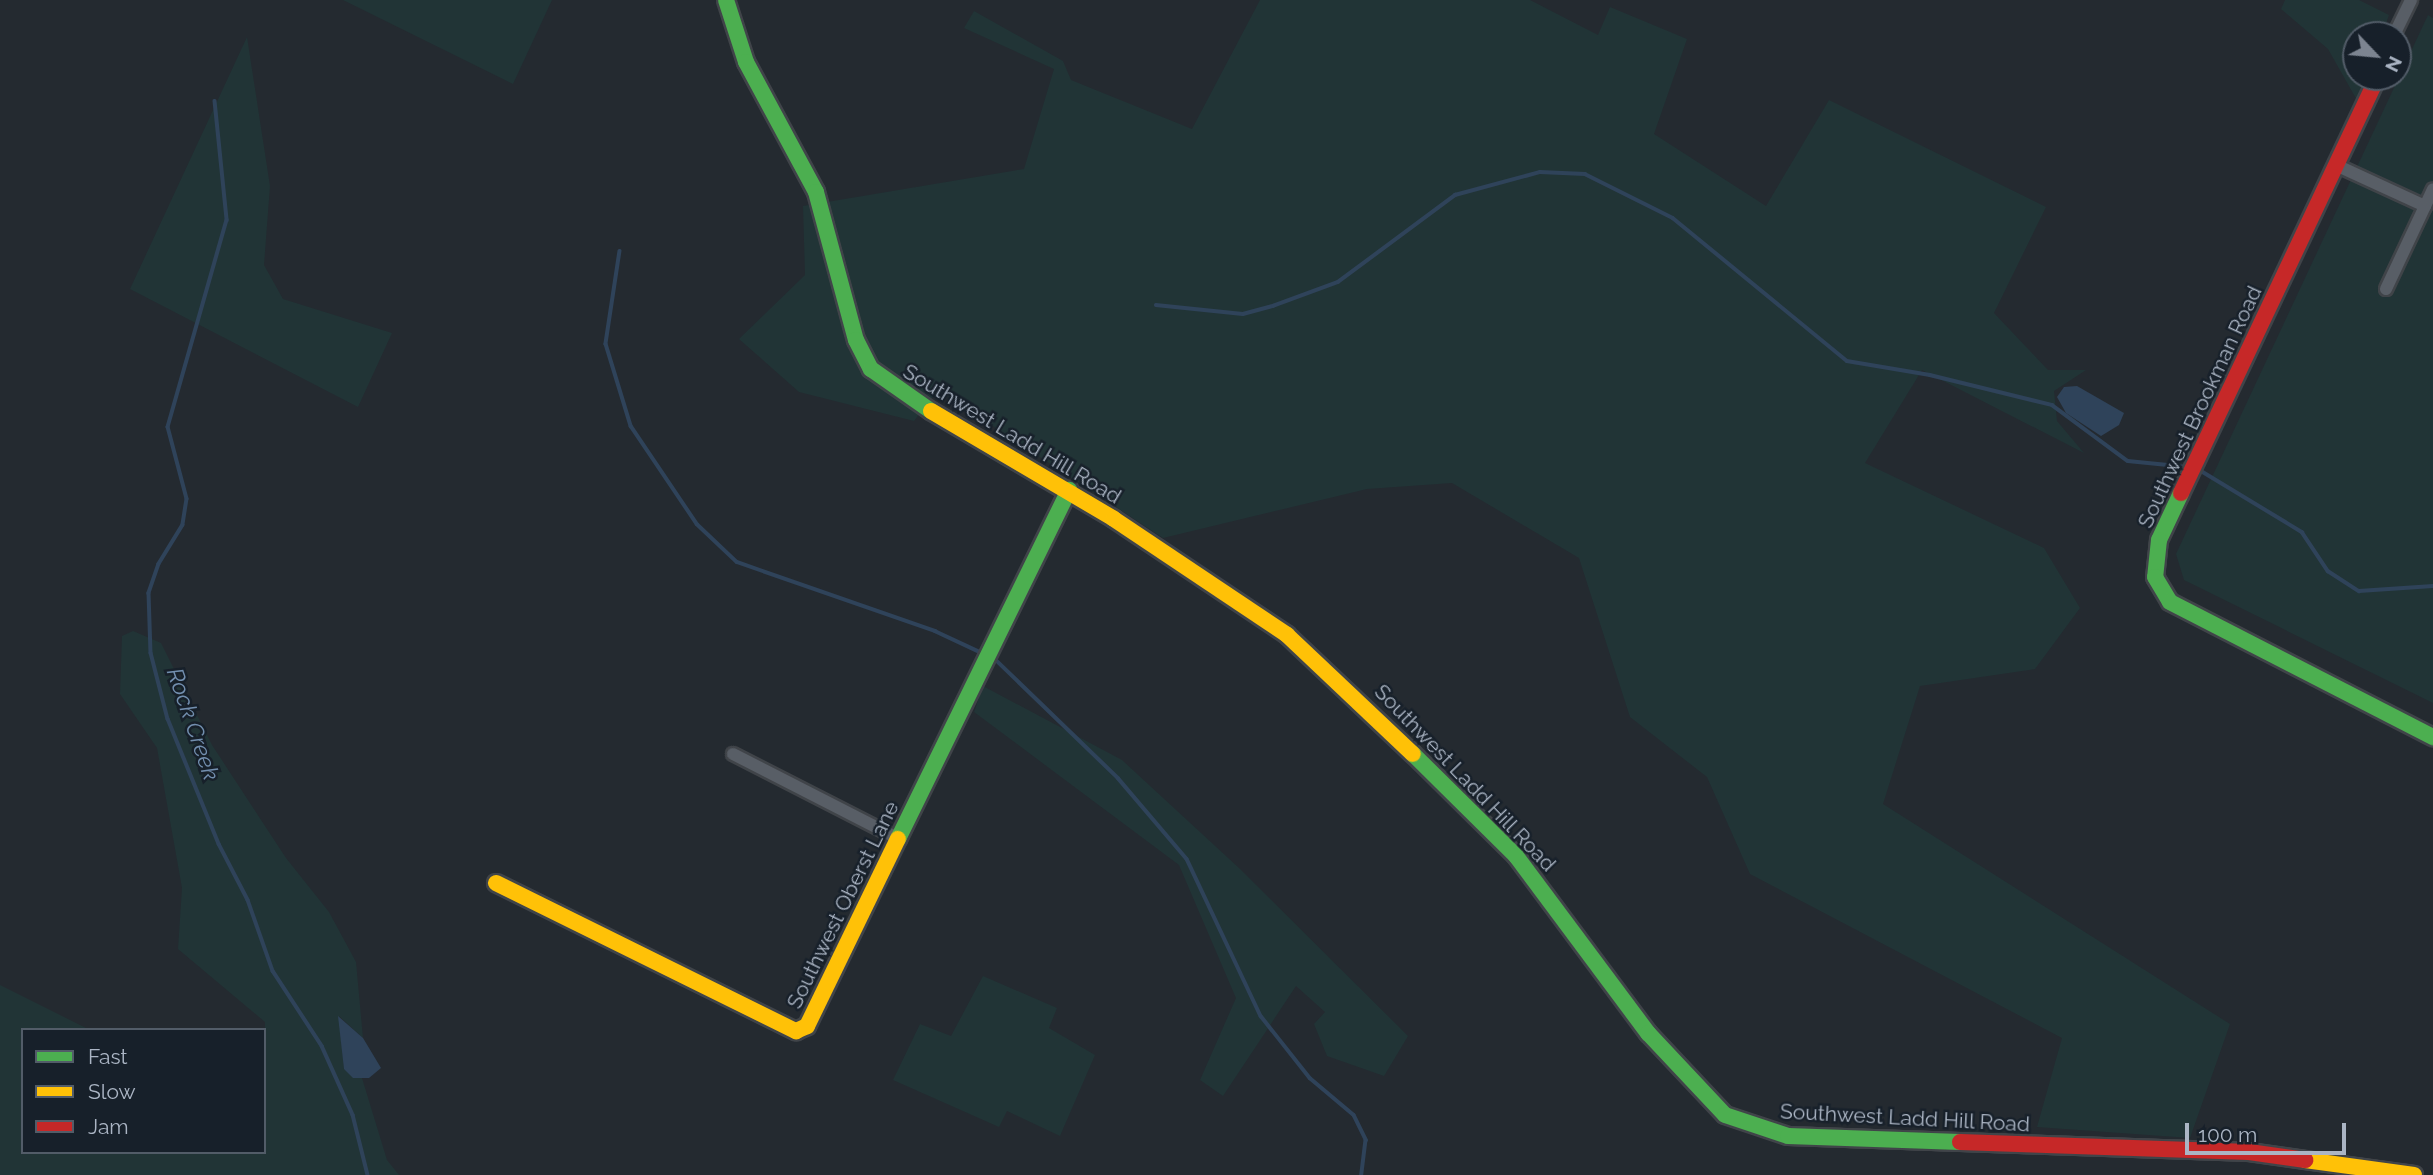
<!DOCTYPE html>
<style>
body{margin:0}
#map{position:relative;width:2433px;height:1175px;overflow:hidden;background:#242a30;font-family:Raleway,sans-serif}
div>[style]{position:absolute}
.green>*{inset:0;background:#213436}
.water>*{inset:0;background:#2f435a}
.stream>*{height:3.5px;margin:-1.75px;padding:0 1.75px;transform-origin:1.75px;border-radius:1.75px;background:#2f435a}
.roads{filter:drop-shadow(2px 0 #404449) drop-shadow(-2px 0 #404449) drop-shadow(0 2px #404449) drop-shadow(0 -2px #404449)}
.street>*{height:12px;margin:-6px;padding:0 6px;transform-origin:6px;border-radius:6px;background:#585e66}
.fast>*{height:16px;margin:-8px;padding:0 8px;transform-origin:8px;border-radius:8px;background:#4caf50}
.slow>*{height:16px;margin:-8px;padding:0 8px;transform-origin:8px;border-radius:8px;background:#ffc107}
.jam>*{height:16px;margin:-8px;padding:0 8px;transform-origin:8px;border-radius:8px;background:#c62828}
span{translate:-50% -50%;white-space:nowrap;text-align:center;line-height:1.15;-webkit-text-stroke:5px #17202a;paint-order:stroke}
.street-label{font-size:21px;color:#abb5c4}
.water-label{font-size:23px;color:#728eae;font-style:italic}
.legend{position:absolute;left:21px;top:1028px;width:245px;height:126px;box-sizing:border-box;background:#17202a;border:2px solid #525c68;margin:0;padding:9px 12px;list-style:none;font-size:21px;color:#abb5c4}
.legend li{display:flex;align-items:center;gap:14px;height:35px}
.legend b{width:35px;border:2px solid #525c68}
.north{position:absolute;left:2342px;top:21px;width:70px;height:70px;box-sizing:border-box;background:#17202a;border:2px solid #525c68;border-radius:50%;rotate:116deg;font-size:19px;font-weight:700;line-height:28px;text-align:center;color:#abb5c4}
.north::after{content:'';display:block;margin:auto;width:24px;height:32px;background:#7c8490;clip-path:polygon(50% 0,100% 100%,50% 72%,0 100%)}
.scale{position:absolute;left:2185px;top:1123px;width:161px;height:32px;box-sizing:border-box;border:4px solid #abb5c4;border-top:0;padding-left:9px;font-size:21px;line-height:24px;white-space:nowrap;color:#abb5c4;-webkit-text-stroke:5px #17202a;paint-order:stroke}
</style>
<div id="map">
<div class="green">
<i style="clip-path:polygon(343px 0,552px 0,513px 84px)"></i>
<i style="clip-path:polygon(1260px 0,1530px 0,1598px 35px,1610px 7px,1687px 39px,1654px 134px,1766px 206px,1829px 100px,2046px 207px,1994px 313px,2048px 370px,2086px 370px,2054px 391px,2057px 421px,2084px 453px,1922px 370px,1865px 463px,2044px 548px,2080px 608px,2035px 669px,1920px 686px,1883px 804px,2230px 1024px,2190px 1138px,2037px 1127px,2062px 1038px,1750px 874px,1707px 777px,1630px 717px,1579px 558px,1452px 483px,1367px 489px,1163px 538px,938px 390px,914px 421px,799px 392px,739px 339px,805px 275px,803px 206px,1024px 169px,1054px 69px,964px 28px,974px 11px,1063px 61px,1071px 80px,1192px 129px)"></i>
<i style="clip-path:polygon(2285px 0,2359px 0,2389px 15px,2382px 35px,2356px 35px,2356px 77px,2367px 77px,2358px 102px,2328px 49px,2281px 9px)"></i>
<i style="clip-path:polygon(2428px 15px,2433px 18px,2433px 703px,2184px 580px,2176px 554px)"></i>
<i style="clip-path:polygon(247px 37px,270px 186px,264px 265px,283px 299px,392px 333px,358px 407px,130px 289px)"></i>
<i style="clip-path:polygon(133px 631px,161px 643px,212px 745px,286px 858px,329px 912px,356px 962px,363px 1038px,339px 1016px,344px 1069px,362px 1078px,387px 1160px,399px 1175px,0 1175px,0 985px,90px 1030px,23px 1030px,23px 1152px,264px 1152px,265px 1022px,178px 949px,182px 888px,157px 748px,120px 694px,122px 636px)"></i>
<i style="clip-path:polygon(983px 686px,1122px 760px,1239px 868px,1408px 1036px,1384px 1076px,1327px 1056px,1314px 1024px,1325px 1012px,1296px 986px,1223px 1096px,1200px 1080px,1236px 998px,1179px 865px,974px 712px)"></i>
<i style="clip-path:polygon(983px 976px,1057px 1008px,1049px 1028px,1095px 1055px,1060px 1136px,1007px 1111px,999px 1127px,893px 1080px,920px 1024px,951px 1036px)"></i>
</div>
<div class="water">
<i style="clip-path:polygon(2077px 386px,2124px 413px,2119px 425px,2101px 436px,2066px 413px,2057px 397px,2064px 387px)"></i>
<i style="clip-path:polygon(338px 1016px,363px 1038px,381px 1068px,369px 1078px,353px 1078px,344px 1069px)"></i>
</div>
<div class="stream">
<i style="left:215px;top:101px;width:120px;rotate:84.2deg"></i>
<i style="left:227px;top:220px;width:215px;rotate:105.9deg"></i>
<i style="left:168px;top:427px;width:74px;rotate:75.2deg"></i>
<i style="left:187px;top:499px;width:26px;rotate:99deg"></i>
<i style="left:183px;top:525px;width:46px;rotate:121.6deg"></i>
<i style="left:159px;top:564px;width:31px;rotate:109deg"></i>
<i style="left:149px;top:593px;width:60px;rotate:88.1deg"></i>
<i style="left:151px;top:653px;width:68px;rotate:75.6deg"></i>
<i style="left:168px;top:719px;width:135px;rotate:67.8deg"></i>
<i style="left:219px;top:844px;width:63px;rotate:62.6deg"></i>
<i style="left:248px;top:900px;width:75px;rotate:70.6deg"></i>
<i style="left:273px;top:971px;width:90px;rotate:56.8deg"></i>
<i style="left:322px;top:1046px;width:76px;rotate:65.8deg"></i>
<i style="left:353px;top:1115px;width:62px;rotate:76deg"></i>
<i style="left:620px;top:251px;width:94px;rotate:98.6deg"></i>
<i style="left:606px;top:344px;width:86px;rotate:73deg"></i>
<i style="left:631px;top:426px;width:118px;rotate:56deg"></i>
<i style="left:697px;top:524px;width:55px;rotate:43.5deg"></i>
<i style="left:737px;top:562px;width:210px;rotate:19.2deg"></i>
<i style="left:935px;top:631px;width:50px;rotate:25deg"></i>
<i style="left:1156px;top:305px;width:87px;rotate:5.9deg"></i>
<i style="left:1243px;top:314px;width:31px;rotate:-15deg"></i>
<i style="left:1273px;top:306px;width:69px;rotate:-20.3deg"></i>
<i style="left:1338px;top:282px;width:146px;rotate:-36.6deg"></i>
<i style="left:1455px;top:195px;width:88px;rotate:-15.1deg"></i>
<i style="left:1540px;top:172px;width:45px;rotate:2.5deg"></i>
<i style="left:1585px;top:174px;width:98px;rotate:26.6deg"></i>
<i style="left:1673px;top:218px;width:225px;rotate:39.4deg"></i>
<i style="left:1847px;top:361px;width:84px;rotate:9.6deg"></i>
<i style="left:1930px;top:375px;width:126px;rotate:13.8deg"></i>
<i style="left:2052px;top:405px;width:94px;rotate:36.4deg"></i>
<i style="left:2128px;top:461px;width:60px;rotate:5.7deg"></i>
<i style="left:2198px;top:469px;width:122px;rotate:31.2deg"></i>
<i style="left:2302px;top:532px;width:47px;rotate:56.3deg"></i>
<i style="left:2328px;top:571px;width:37px;rotate:33deg"></i>
<i style="left:2359px;top:591px;width:74px;rotate:-3.9deg"></i>
<i style="left:996px;top:660px;width:170px;rotate:44deg"></i>
<i style="left:1118px;top:778px;width:106px;rotate:49.6deg"></i>
<i style="left:1187px;top:859px;width:174px;rotate:64.8deg"></i>
<i style="left:1261px;top:1016px;width:79px;rotate:51.7deg"></i>
<i style="left:1310px;top:1078px;width:57px;rotate:40.1deg"></i>
<i style="left:1354px;top:1115px;width:28px;rotate:64deg"></i>
<i style="left:1366px;top:1140px;width:35px;rotate:97deg"></i>
</div>
<div class="roads">
<div class="street">
<i style="left:2394px;top:35px;width:39px;rotate:-64deg"></i>
<i style="left:2338px;top:166px;width:96px;rotate:24.7deg"></i>
<i style="left:2386px;top:289px;width:110px;rotate:-64.8deg"></i>
<i style="left:733px;top:754px;width:186px;rotate:27.1deg"></i>
</div>
<div class="fast">
<i style="left:726px;top:0;width:65px;rotate:72.1deg"></i>
<i style="left:746px;top:62px;width:148px;rotate:61.7deg"></i>
<i style="left:816px;top:192px;width:153px;rotate:74.9deg"></i>
<i style="left:856px;top:340px;width:33px;rotate:63deg"></i>
<i style="left:871px;top:369px;width:73px;rotate:35deg"></i>
<i style="left:2181px;top:493px;width:52px;rotate:115.1deg"></i>
<i style="left:2159px;top:540px;width:37px;rotate:96deg"></i>
<i style="left:2155px;top:577px;width:29px;rotate:59deg"></i>
<i style="left:2170px;top:602px;width:296px;rotate:27.2deg"></i>
<i style="left:1413px;top:754px;width:145px;rotate:44.7deg"></i>
<i style="left:1516px;top:856px;width:221px;rotate:53.3deg"></i>
<i style="left:1648px;top:1033px;width:112px;rotate:46.8deg"></i>
<i style="left:1725px;top:1115px;width:66px;rotate:18.4deg"></i>
<i style="left:1788px;top:1136px;width:172px;rotate:2deg"></i>
<i style="left:898px;top:839px;width:389px;rotate:-63.9deg"></i>
</div>
<div class="slow">
<i style="left:931px;top:411px;width:212px;rotate:30.5deg"></i>
<i style="left:1114px;top:519px;width:208px;rotate:33.8deg"></i>
<i style="left:1287px;top:635px;width:173px;rotate:43.4deg"></i>
<i style="left:496px;top:883px;width:335px;rotate:26.3deg"></i>
<i style="left:796px;top:1031px;width:12px;rotate:-24deg"></i>
<i style="left:807px;top:1026px;width:208px;rotate:-64.1deg"></i>
<i style="left:2305px;top:1160px;width:110px;rotate:7.8deg"></i>
</div>
<div class="jam">
<i style="left:2181px;top:493px;width:460px;rotate:-64.7deg"></i>
<i style="left:1960px;top:1142px;width:289px;rotate:2deg"></i>
<i style="left:2249px;top:1152px;width:57px;rotate:8.1deg"></i>
</div>
</div>
<div class="street-label">
<span style="left:2200px;top:407px;rotate:-65deg">Southwest Brookman Road</span>
<span style="left:1012px;top:434px;rotate:31deg">Southwest Ladd Hill Road</span>
<span style="left:1465px;top:778px;rotate:46deg">Southwest Ladd Hill Road</span>
<span style="left:843px;top:905px;rotate:-64deg">Southwest Oberst Lane</span>
<span style="left:1905px;top:1118px;rotate:3deg">Southwest Ladd Hill Road</span>
</div>
<div class="water-label">
<span style="left:193px;top:724px;rotate:71deg">Rock Creek</span>
</div>
<ul class="legend">
<li><b style="height:9px;background:#4caf50"></b>Fast</li>
<li><b style="height:9px;background:#ffc107"></b>Slow</li>
<li><b style="height:9px;background:#c62828"></b>Jam</li>
</ul>
<div class="north">N</div>
<div class="scale">100 m</div>
</div>
